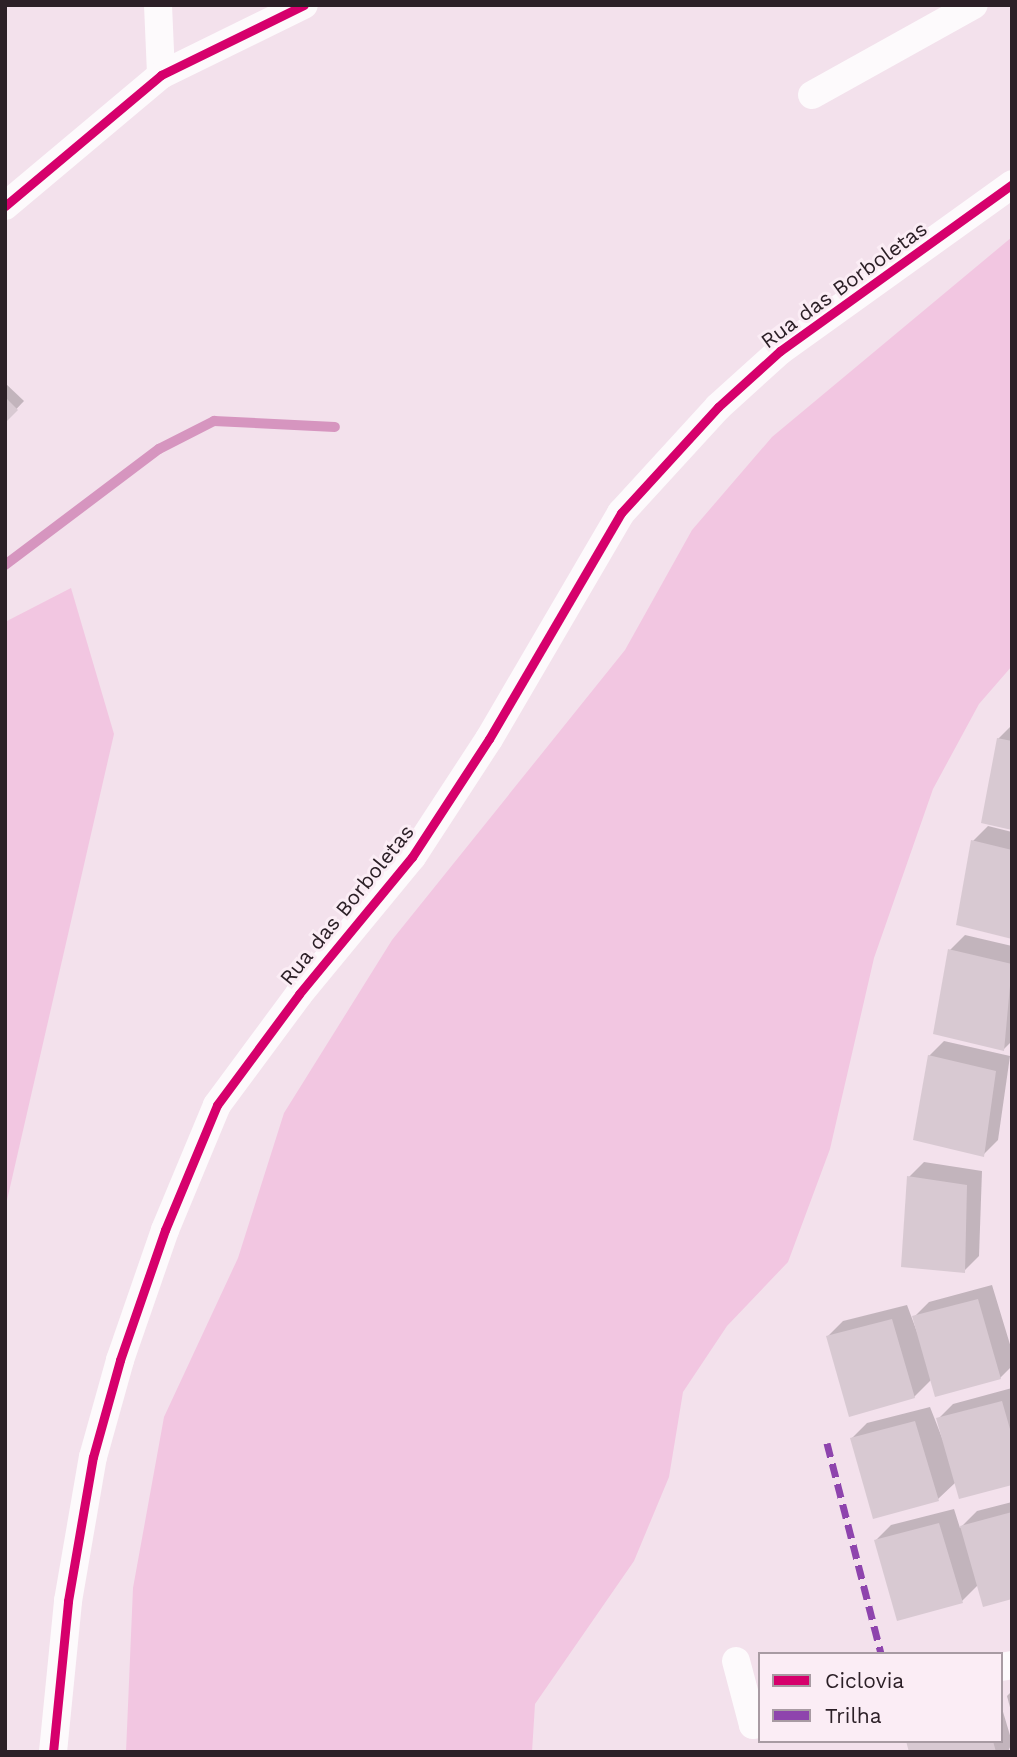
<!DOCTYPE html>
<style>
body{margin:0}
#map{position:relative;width:1017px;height:1757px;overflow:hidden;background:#f3e1ec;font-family:"Work Sans",sans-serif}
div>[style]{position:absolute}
.green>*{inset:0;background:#f2c6e1}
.shadow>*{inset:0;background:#0003}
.stream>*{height:10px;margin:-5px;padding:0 5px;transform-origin:5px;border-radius:5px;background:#d695bf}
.building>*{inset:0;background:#d8c9d2}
.street>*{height:28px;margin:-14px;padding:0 14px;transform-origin:14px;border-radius:14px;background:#fdfafc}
.quiet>*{height:7px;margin-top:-3.5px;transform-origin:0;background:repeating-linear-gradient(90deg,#8e44ad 0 14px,transparent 0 21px)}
.cycleway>*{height:9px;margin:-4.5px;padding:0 4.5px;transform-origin:4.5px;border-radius:4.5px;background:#d6006c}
span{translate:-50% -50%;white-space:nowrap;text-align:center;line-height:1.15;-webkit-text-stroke:6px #fbedf5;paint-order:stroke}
.street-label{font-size:21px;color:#2c2027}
.frame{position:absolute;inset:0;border:7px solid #2c2027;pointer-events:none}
.legend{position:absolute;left:758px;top:1652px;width:245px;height:91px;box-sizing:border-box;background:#fbedf5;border:2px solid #a89ba3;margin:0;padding:9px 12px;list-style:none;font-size:21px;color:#2c2027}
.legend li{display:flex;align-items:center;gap:14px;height:35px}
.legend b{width:35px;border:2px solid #a89ba3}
</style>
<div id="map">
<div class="green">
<i style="clip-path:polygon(1012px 237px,1012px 666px,979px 704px,933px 789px,874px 958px,830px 1149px,788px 1262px,727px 1326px,683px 1392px,669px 1477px,634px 1561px,535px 1704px,532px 1752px,126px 1752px,133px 1588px,164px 1417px,238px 1258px,284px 1113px,392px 940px,625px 650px,692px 530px,772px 437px)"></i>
<i style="clip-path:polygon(71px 588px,114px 734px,5px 1209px,5px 622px)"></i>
</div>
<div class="shadow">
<i style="clip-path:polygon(5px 383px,24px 401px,5px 421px)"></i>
<i style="clip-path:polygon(1012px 725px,1012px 828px,998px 739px)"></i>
<i style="clip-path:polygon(988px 826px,1012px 832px,1012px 937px,973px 841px)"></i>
<i style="clip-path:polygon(965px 935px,1012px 946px,1012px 1041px,1004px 1049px,950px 950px)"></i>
<i style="clip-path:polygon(944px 1041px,1010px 1056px,998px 1140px,983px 1155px,929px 1056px)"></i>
<i style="clip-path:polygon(924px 1162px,982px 1171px,979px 1256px,964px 1271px,909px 1177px)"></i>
<i style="clip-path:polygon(992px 1285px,1012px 1351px,1012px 1366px,1000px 1378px,932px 1379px,914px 1397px,828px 1336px,843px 1321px,907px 1305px,923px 1348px,914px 1317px,929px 1302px)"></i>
<i style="clip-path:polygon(1012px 1388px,1012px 1483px,956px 1482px,938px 1499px,852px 1438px,867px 1423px,930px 1407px,946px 1448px,938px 1419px,953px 1404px)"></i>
<i style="clip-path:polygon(1012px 1502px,1012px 1597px,978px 1585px,962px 1601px,876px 1540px,891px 1525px,954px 1509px,960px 1528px,977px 1511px)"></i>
<i style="clip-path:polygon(1012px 1691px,1012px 1715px,1007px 1696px)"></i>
<i style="clip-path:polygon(1001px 1705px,1012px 1742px,1008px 1752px,911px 1752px,908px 1741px,1001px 1741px)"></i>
</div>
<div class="stream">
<i style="left:5px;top:565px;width:193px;rotate:-37deg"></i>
<i style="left:159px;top:449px;width:62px;rotate:-27deg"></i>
<i style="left:214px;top:421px;width:121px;rotate:2.8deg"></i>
</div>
<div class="building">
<i style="clip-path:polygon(5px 397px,18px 410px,5px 423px)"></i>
<i style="clip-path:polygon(997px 738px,1012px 741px,1012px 830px,981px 823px)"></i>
<i style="clip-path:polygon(971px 840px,1012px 850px,1012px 939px,956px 925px)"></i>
<i style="clip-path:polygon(948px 949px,1012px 964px,1004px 1051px,933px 1034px)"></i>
<i style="clip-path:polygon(928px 1055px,996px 1071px,984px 1157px,913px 1140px)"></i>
<i style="clip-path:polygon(907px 1176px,967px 1185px,965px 1273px,901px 1267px)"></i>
<i style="clip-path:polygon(978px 1299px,1001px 1379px,935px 1397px,912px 1316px)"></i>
<i style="clip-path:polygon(892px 1319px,915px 1398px,849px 1417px,826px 1336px)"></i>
<i style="clip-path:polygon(1002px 1401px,1012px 1436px,1012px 1485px,959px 1499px,936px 1418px)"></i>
<i style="clip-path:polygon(915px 1421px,939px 1501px,873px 1519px,850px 1438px)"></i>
<i style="clip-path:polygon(1012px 1512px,1012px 1599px,983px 1607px,960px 1526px)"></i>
<i style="clip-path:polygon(939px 1523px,963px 1603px,897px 1621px,874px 1540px)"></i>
<i style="clip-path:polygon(906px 1741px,993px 1741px,996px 1752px,909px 1752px)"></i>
</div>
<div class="street">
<i style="left:158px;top:5px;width:70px;rotate:87.5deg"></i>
<i style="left:812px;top:95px;width:185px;rotate:-29.1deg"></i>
<i style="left:5px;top:206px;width:204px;rotate:-40deg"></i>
<i style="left:161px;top:75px;width:159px;rotate:-26.1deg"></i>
<i style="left:736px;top:1661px;width:66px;rotate:75.1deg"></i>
<i style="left:753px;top:1725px;width:7px;rotate:-8deg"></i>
<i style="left:1001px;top:1667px;width:11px;rotate:-10deg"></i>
<i style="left:53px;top:1752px;width:152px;rotate:-84.3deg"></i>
<i style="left:68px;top:1601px;width:146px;rotate:-80.2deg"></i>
<i style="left:93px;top:1457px;width:101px;rotate:-74.4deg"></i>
<i style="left:120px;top:1360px;width:138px;rotate:-70.9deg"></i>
<i style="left:165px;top:1230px;width:135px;rotate:-67.4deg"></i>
<i style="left:217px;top:1105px;width:138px;rotate:-53.5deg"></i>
<i style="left:299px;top:994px;width:178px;rotate:-50.5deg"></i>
<i style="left:412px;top:857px;width:141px;rotate:-56.9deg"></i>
<i style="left:489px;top:739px;width:262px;rotate:-59.7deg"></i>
<i style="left:621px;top:513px;width:144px;rotate:-47.5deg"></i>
<i style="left:718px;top:407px;width:84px;rotate:-42.1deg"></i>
<i style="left:780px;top:351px;width:286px;rotate:-35.7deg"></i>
</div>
<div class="quiet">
<i style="left:827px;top:1443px;width:218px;rotate:75.6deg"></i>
</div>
<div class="cycleway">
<i style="left:5px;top:206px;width:204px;rotate:-40deg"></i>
<i style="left:161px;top:75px;width:159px;rotate:-26.1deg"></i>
<i style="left:53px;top:1752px;width:152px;rotate:-84.3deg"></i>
<i style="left:68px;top:1601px;width:146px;rotate:-80.2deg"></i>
<i style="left:93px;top:1457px;width:101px;rotate:-74.4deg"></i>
<i style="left:120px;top:1360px;width:138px;rotate:-70.9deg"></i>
<i style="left:165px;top:1230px;width:135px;rotate:-67.4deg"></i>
<i style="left:217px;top:1105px;width:138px;rotate:-53.5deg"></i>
<i style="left:299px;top:994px;width:178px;rotate:-50.5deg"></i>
<i style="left:412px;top:857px;width:141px;rotate:-56.9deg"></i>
<i style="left:489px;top:739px;width:262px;rotate:-59.7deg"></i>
<i style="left:621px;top:513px;width:144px;rotate:-47.5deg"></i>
<i style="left:718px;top:407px;width:84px;rotate:-42.1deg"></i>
<i style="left:780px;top:351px;width:286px;rotate:-35.7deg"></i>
</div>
<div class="street-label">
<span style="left:844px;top:285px;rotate:-36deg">Rua das Borboletas</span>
<span style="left:347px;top:905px;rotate:-51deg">Rua das Borboletas</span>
</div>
<div class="frame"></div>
<ul class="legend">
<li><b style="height:9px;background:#d6006c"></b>Ciclovia</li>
<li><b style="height:9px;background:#8e44ad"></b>Trilha</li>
</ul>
</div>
